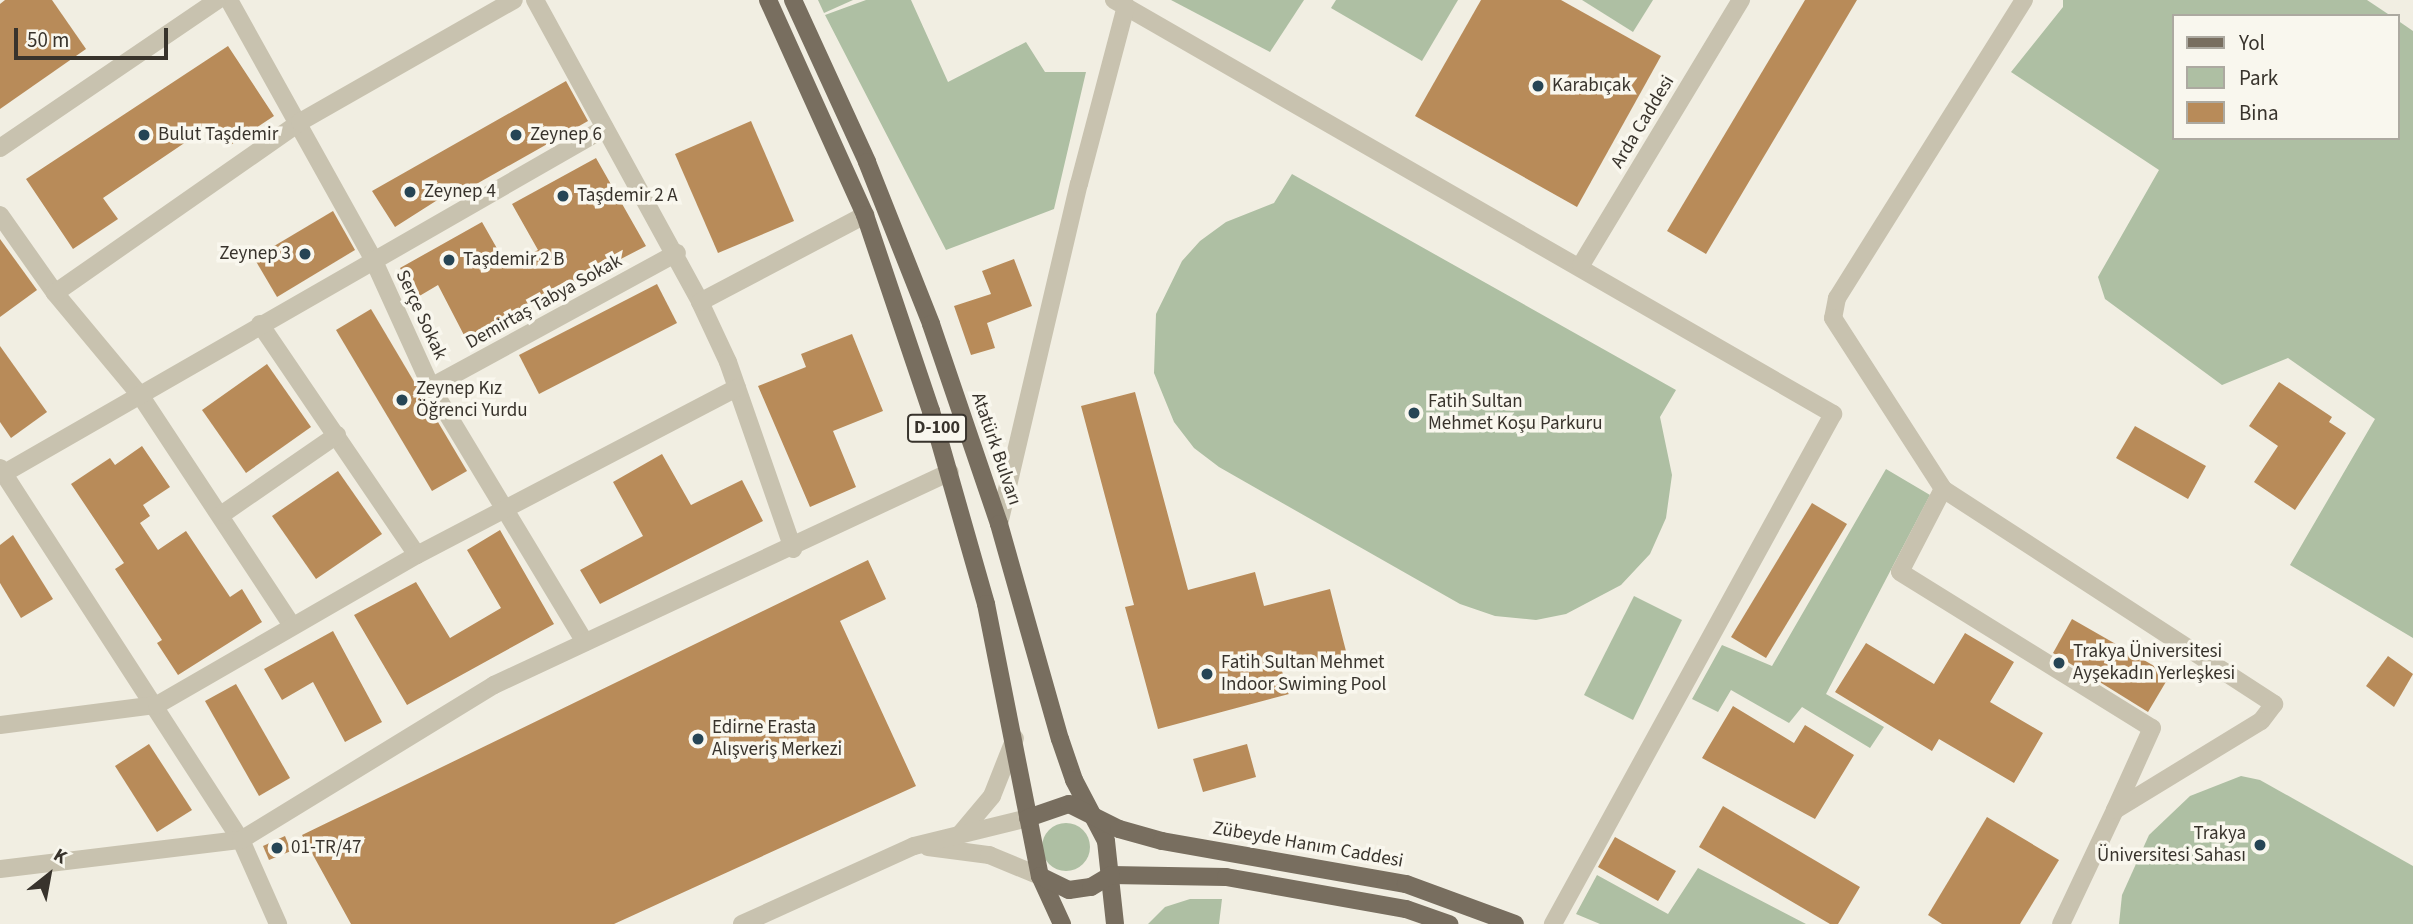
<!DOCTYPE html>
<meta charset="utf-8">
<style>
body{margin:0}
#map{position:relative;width:2413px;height:924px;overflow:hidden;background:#f1eee2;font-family:"Source Sans 3",sans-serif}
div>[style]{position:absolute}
.green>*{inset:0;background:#aebfa3}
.round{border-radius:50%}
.building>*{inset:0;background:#b88b59}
.minor>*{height:18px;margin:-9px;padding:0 9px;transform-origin:9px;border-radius:9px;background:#c8c2af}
.major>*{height:18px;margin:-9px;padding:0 9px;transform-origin:9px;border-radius:9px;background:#786e5f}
.dots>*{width:19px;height:19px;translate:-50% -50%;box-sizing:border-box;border:4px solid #f9f7ee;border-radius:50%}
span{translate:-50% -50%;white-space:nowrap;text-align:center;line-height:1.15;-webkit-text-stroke:7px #f9f7ee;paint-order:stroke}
.shield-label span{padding:2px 5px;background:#f9f7ee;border:2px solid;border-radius:5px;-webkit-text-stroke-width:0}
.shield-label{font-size:18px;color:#38332c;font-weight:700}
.poi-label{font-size:19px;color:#38332c}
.left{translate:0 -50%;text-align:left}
.right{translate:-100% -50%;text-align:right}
.street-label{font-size:19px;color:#38332c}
.legend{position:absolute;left:2172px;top:14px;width:228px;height:126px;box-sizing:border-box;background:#f9f7ee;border:2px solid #aca9a0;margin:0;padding:9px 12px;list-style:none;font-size:21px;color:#38332c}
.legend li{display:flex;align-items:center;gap:14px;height:35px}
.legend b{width:35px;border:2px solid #aca9a0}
.north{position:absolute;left:14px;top:840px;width:70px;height:70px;-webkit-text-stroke:5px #f9f7ee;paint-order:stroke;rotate:31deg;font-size:19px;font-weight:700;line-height:28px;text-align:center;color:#38332c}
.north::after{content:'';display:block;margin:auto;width:24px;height:32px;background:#38332c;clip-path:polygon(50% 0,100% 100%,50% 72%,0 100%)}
.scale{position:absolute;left:14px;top:28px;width:154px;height:32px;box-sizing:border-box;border:4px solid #38332c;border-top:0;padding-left:9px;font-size:21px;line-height:24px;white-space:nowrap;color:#38332c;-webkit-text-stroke:5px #f9f7ee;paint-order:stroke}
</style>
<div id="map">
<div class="green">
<i style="clip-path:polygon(818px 0,853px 0,824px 13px)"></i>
<i style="clip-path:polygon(866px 0,911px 0,948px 82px,1026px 42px,1045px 72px,1086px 72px,1054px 209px,946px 250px,825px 15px)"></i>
<i style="clip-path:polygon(1171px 0,1304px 0,1270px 52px)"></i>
<i style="clip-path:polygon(1336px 0,1458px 0,1422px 61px,1331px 8px)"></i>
<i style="clip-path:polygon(1582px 0,1653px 0,1633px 32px)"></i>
<i style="clip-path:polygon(2063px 0,2367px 0,2391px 16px,2173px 16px,2173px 138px,2397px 138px,2397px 20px,2413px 31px,2413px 638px,2290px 565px,2375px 419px,2288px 358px,2222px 385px,2105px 299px,2098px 277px,2159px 170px,2011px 72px,2063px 7px)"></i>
<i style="clip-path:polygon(1292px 174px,1676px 390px,1660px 417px,1672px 475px,1666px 518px,1650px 554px,1621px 585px,1566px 614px,1536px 620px,1495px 616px,1460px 604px,1219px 467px,1194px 448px,1174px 422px,1154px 373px,1156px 314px,1182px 261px,1200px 241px,1226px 222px,1274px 203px)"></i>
<i style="clip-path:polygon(1886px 469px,1930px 495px,1826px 694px,1884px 727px,1870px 748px,1802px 707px,1789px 723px,1731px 690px,1718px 712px,1692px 699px,1722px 645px,1772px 666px)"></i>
<i style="clip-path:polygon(1634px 596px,1682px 620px,1633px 720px,1584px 695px)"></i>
<i style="clip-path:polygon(2241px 776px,2260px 780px,2413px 866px,2413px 924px,2119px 924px,2122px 895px,2149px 835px,2190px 796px)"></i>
<i class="round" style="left:1042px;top:823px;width:48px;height:48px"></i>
<i style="clip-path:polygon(1698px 868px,1806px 924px,1600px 924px,1576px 914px,1597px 875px,1668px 914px)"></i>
<i style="clip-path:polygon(1190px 899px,1222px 899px,1219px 924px,1148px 924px,1165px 907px)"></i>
</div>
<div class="building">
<i style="clip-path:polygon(5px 0,52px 0,86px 49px,0 109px,0 4px)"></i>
<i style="clip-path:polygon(1481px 0,1561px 0,1661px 56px,1577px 207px,1415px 116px)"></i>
<i style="clip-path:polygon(1805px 0,1857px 0,1706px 254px,1667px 231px)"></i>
<i style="clip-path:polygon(228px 46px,274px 116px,229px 146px,214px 123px,103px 198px,118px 219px,73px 249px,26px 179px)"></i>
<i style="clip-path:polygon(566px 81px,588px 121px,464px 191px,461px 185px,395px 227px,372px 191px)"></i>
<i style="clip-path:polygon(751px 121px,794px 221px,718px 253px,675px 154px)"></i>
<i style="clip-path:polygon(596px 158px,646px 246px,466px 339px,438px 285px,416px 298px,400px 268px,482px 222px,507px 266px,538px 250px,512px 204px)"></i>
<i style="clip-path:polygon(333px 211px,355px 250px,277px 297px,254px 258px)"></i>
<i style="clip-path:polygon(0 239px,37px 290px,0 317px)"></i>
<i style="clip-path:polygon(1014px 259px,1032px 306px,987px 323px,995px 348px,971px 355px,954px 306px,991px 294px,982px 271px)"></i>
<i style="clip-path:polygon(657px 284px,677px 323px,539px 394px,519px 355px)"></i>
<i style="clip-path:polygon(371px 309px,467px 471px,432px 491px,336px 330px)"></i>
<i style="clip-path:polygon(852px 334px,883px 411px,833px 431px,856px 487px,810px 507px,758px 386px,806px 367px,801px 354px)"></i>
<i style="clip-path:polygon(0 346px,47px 412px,11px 438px,0 422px)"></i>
<i style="clip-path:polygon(267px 364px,311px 427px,246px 473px,202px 410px)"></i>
<i style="clip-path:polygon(2279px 382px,2332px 417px,2329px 422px,2346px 433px,2295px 510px,2254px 482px,2278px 446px,2249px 426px)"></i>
<i style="clip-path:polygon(1135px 392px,1188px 590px,1255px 572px,1264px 606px,1330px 589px,1347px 655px,1282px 671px,1289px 694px,1158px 729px,1125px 607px,1134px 605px,1081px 406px)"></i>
<i style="clip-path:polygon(2135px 426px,2206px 466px,2188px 499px,2116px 458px)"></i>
<i style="clip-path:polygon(142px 446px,170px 487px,143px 505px,150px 516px,140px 523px,158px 550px,186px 531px,230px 597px,242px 589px,262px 622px,178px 675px,157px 643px,162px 640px,115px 569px,124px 563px,71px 484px,110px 458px,115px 465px)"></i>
<i style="clip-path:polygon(662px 454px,691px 505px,742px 480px,763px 521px,600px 604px,580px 570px,643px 536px,613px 482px)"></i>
<i style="clip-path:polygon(338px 471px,382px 534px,316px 579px,272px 516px)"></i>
<i style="clip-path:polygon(1812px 503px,1847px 524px,1766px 658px,1731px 637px)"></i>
<i style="clip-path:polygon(500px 530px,554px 624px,407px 705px,354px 615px,416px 582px,450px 638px,501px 608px,467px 550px)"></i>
<i style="clip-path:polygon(13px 535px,53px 599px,21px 618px,0 583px,0 545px)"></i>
<i style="clip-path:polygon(868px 560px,886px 599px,840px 621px,916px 786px,614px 924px,351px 924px,302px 835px)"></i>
<i style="clip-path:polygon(2072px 619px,2170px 675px,2148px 712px,2053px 653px)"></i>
<i style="clip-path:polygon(333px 631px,382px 722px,345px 742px,313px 682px,282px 700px,264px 669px)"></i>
<i style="clip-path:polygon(1965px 633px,2014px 662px,1990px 702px,2043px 733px,2014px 783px,1939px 739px,1932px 751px,1835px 692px,1866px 643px,1934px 684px)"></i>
<i style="clip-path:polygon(2388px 656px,2413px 674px,2394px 707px,2366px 686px)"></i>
<i style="clip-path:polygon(236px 684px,290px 778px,259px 796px,205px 701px)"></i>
<i style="clip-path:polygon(1733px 706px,1794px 743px,1805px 725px,1854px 755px,1815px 819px,1702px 758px)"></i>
<i style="clip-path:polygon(149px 744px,192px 810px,157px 832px,115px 766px)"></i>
<i style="clip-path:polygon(1247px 744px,1256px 777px,1203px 792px,1193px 759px)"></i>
<i style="clip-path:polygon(1723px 806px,1860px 887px,1838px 924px,1830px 924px,1699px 847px)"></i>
<i style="clip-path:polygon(1987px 817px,2059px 860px,2020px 924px,1942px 924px,1928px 915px)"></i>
<i style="clip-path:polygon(285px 836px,291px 851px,269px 860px,263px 846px)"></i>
<i style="clip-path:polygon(1615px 837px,1676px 871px,1658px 901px,1598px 867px)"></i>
</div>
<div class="minor">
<i style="left:229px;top:0;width:296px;rotate:60.9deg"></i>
<i style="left:373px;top:259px;width:141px;rotate:65.6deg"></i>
<i style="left:431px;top:387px;width:298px;rotate:58.9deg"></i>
<i style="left:535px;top:0;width:344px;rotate:61.3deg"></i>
<i style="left:700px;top:302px;width:66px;rotate:65deg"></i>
<i style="left:728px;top:362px;width:198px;rotate:70.8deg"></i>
<i style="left:1114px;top:0;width:830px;rotate:29.93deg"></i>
<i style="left:1833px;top:414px;width:582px;rotate:118.77deg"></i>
<i style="left:2024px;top:0;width:352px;rotate:122.1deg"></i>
<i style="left:1837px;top:298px;width:20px;rotate:101deg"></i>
<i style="left:1833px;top:318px;width:203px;rotate:57.2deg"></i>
<i style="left:1943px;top:489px;width:395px;rotate:33deg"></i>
<i style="left:2274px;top:704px;width:21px;rotate:127deg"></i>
<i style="left:2261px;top:721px;width:171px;rotate:148.6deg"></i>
<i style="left:2115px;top:810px;width:126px;rotate:115.3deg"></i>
<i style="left:0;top:148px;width:263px;rotate:-34.2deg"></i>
<i style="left:0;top:215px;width:95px;rotate:54.8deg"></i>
<i style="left:55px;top:293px;width:133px;rotate:50.2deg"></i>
<i style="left:140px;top:395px;width:274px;rotate:56.6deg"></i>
<i style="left:1581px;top:265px;width:310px;rotate:-58.9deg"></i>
<i style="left:55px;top:293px;width:299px;rotate:-34.9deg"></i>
<i style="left:300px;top:122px;width:246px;rotate:-29.7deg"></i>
<i style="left:700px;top:302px;width:187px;rotate:-27.8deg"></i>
<i style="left:260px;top:324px;width:279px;rotate:55.8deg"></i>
<i style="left:431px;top:387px;width:280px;rotate:-28.6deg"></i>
<i style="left:0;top:468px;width:443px;rotate:57.1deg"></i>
<i style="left:241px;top:840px;width:92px;rotate:66.2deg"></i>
<i style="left:3px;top:474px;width:694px;rotate:-29.89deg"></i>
<i style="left:1943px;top:489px;width:93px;rotate:117.4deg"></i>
<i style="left:1900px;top:572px;width:296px;rotate:31.8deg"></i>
<i style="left:2152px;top:728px;width:90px;rotate:114.3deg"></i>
<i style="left:221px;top:515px;width:141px;rotate:-34.6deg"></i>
<i style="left:999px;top:524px;width:349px;rotate:-76.8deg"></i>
<i style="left:1079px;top:184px;width:184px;rotate:-75.2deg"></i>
<i style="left:0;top:725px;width:158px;rotate:-7.3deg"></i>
<i style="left:157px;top:705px;width:300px;rotate:-30deg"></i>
<i style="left:417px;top:555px;width:361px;rotate:-27.6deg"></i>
<i style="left:961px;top:833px;width:48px;rotate:-50deg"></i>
<i style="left:992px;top:796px;width:62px;rotate:-68.4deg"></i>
<i style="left:928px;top:847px;width:62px;rotate:7.5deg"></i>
<i style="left:989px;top:855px;width:55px;rotate:22.4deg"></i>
<i style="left:0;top:869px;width:243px;rotate:-6.9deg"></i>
<i style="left:241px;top:840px;width:297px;rotate:-31.5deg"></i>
<i style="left:494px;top:685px;width:503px;rotate:-25.04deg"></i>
<i style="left:742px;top:924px;width:189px;rotate:-24.4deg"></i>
<i style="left:914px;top:846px;width:117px;rotate:-13.8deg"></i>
</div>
<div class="major">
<i style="left:768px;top:0;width:236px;rotate:65.7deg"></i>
<i style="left:865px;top:215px;width:207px;rotate:71.4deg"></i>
<i style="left:931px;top:411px;width:201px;rotate:74.1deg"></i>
<i style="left:986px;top:604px;width:277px;rotate:78.8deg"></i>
<i style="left:1040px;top:876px;width:53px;rotate:65.4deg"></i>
<i style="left:793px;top:0;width:178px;rotate:65.4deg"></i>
<i style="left:867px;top:162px;width:174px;rotate:68.4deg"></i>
<i style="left:931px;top:324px;width:211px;rotate:71.2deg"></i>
<i style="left:999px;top:524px;width:223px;rotate:74.2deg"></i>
<i style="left:1060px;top:739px;width:43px;rotate:71.1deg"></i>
<i style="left:1074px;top:780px;width:69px;rotate:62.3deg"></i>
<i style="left:1106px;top:841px;width:83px;rotate:83.8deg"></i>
<i style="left:1028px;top:818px;width:43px;rotate:-18.9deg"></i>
<i style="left:1069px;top:804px;width:56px;rotate:26.6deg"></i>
<i style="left:1119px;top:829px;width:45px;rotate:15.6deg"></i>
<i style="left:1162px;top:841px;width:248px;rotate:10deg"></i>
<i style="left:1406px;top:884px;width:116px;rotate:20.2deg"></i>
<i style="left:1111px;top:875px;width:115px;rotate:1deg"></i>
<i style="left:1226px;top:877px;width:183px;rotate:10.1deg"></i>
<i style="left:1406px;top:909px;width:46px;rotate:19.2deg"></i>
<i style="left:1040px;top:876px;width:32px;rotate:26deg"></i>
<i style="left:1069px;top:890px;width:22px;rotate:-8deg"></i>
<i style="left:1091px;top:887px;width:23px;rotate:-31deg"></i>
</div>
<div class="dots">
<i style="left:1538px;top:86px;background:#264555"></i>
<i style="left:144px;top:135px;background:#264555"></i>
<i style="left:516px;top:135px;background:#264555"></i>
<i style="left:410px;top:192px;background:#264555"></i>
<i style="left:563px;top:196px;background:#264555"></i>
<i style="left:305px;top:254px;background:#264555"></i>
<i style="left:449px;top:260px;background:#264555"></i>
<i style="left:402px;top:400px;background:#264555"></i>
<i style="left:1414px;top:413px;background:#264555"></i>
<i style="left:2059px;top:663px;background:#264555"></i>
<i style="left:1207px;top:674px;background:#264555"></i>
<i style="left:698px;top:739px;background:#264555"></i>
<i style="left:2260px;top:845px;background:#264555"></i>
<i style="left:277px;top:848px;background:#264555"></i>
</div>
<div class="shield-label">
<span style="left:937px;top:428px">D-100</span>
</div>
<div class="poi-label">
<span class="left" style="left:1552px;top:86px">Karabıçak</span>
<span class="left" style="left:158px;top:135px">Bulut Taşdemir</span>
<span class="left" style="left:530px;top:135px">Zeynep 6</span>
<span class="left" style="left:424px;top:192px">Zeynep 4</span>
<span class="left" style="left:577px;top:196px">Taşdemir 2 A</span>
<span class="right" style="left:291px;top:254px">Zeynep 3</span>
<span class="left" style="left:463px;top:260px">Taşdemir 2 B</span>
<span class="left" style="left:416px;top:400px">Zeynep Kız<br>Öğrenci Yurdu</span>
<span class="left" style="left:1428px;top:413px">Fatih Sultan<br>Mehmet Koşu Parkuru</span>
<span class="left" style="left:2073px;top:663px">Trakya Üniversitesi<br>Ayşekadın Yerleşkesi</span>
<span class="left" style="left:1221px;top:674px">Fatih Sultan Mehmet<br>Indoor Swiming Pool</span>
<span class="left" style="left:712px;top:739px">Edirne Erasta<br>Alışveriş Merkezi</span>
<span class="right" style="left:2246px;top:845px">Trakya<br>Üniversitesi Sahası</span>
<span class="left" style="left:291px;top:848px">01-TR/47</span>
</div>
<div class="street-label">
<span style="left:1643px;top:122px;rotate:-59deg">Arda Caddesi</span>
<span style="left:544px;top:302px;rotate:-29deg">Demirtaş Tabya Sokak</span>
<span style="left:421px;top:315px;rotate:65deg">Serçe Sokak</span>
<span style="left:996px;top:449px;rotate:71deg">Atatürk Bulvarı</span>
<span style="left:1308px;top:845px;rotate:10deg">Zübeyde Hanım Caddesi</span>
</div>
<ul class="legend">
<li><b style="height:9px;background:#786e5f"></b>Yol</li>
<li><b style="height:19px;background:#aebfa3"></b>Park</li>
<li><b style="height:19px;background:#b88b59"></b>Bina</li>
</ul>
<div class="north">K</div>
<div class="scale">50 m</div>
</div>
